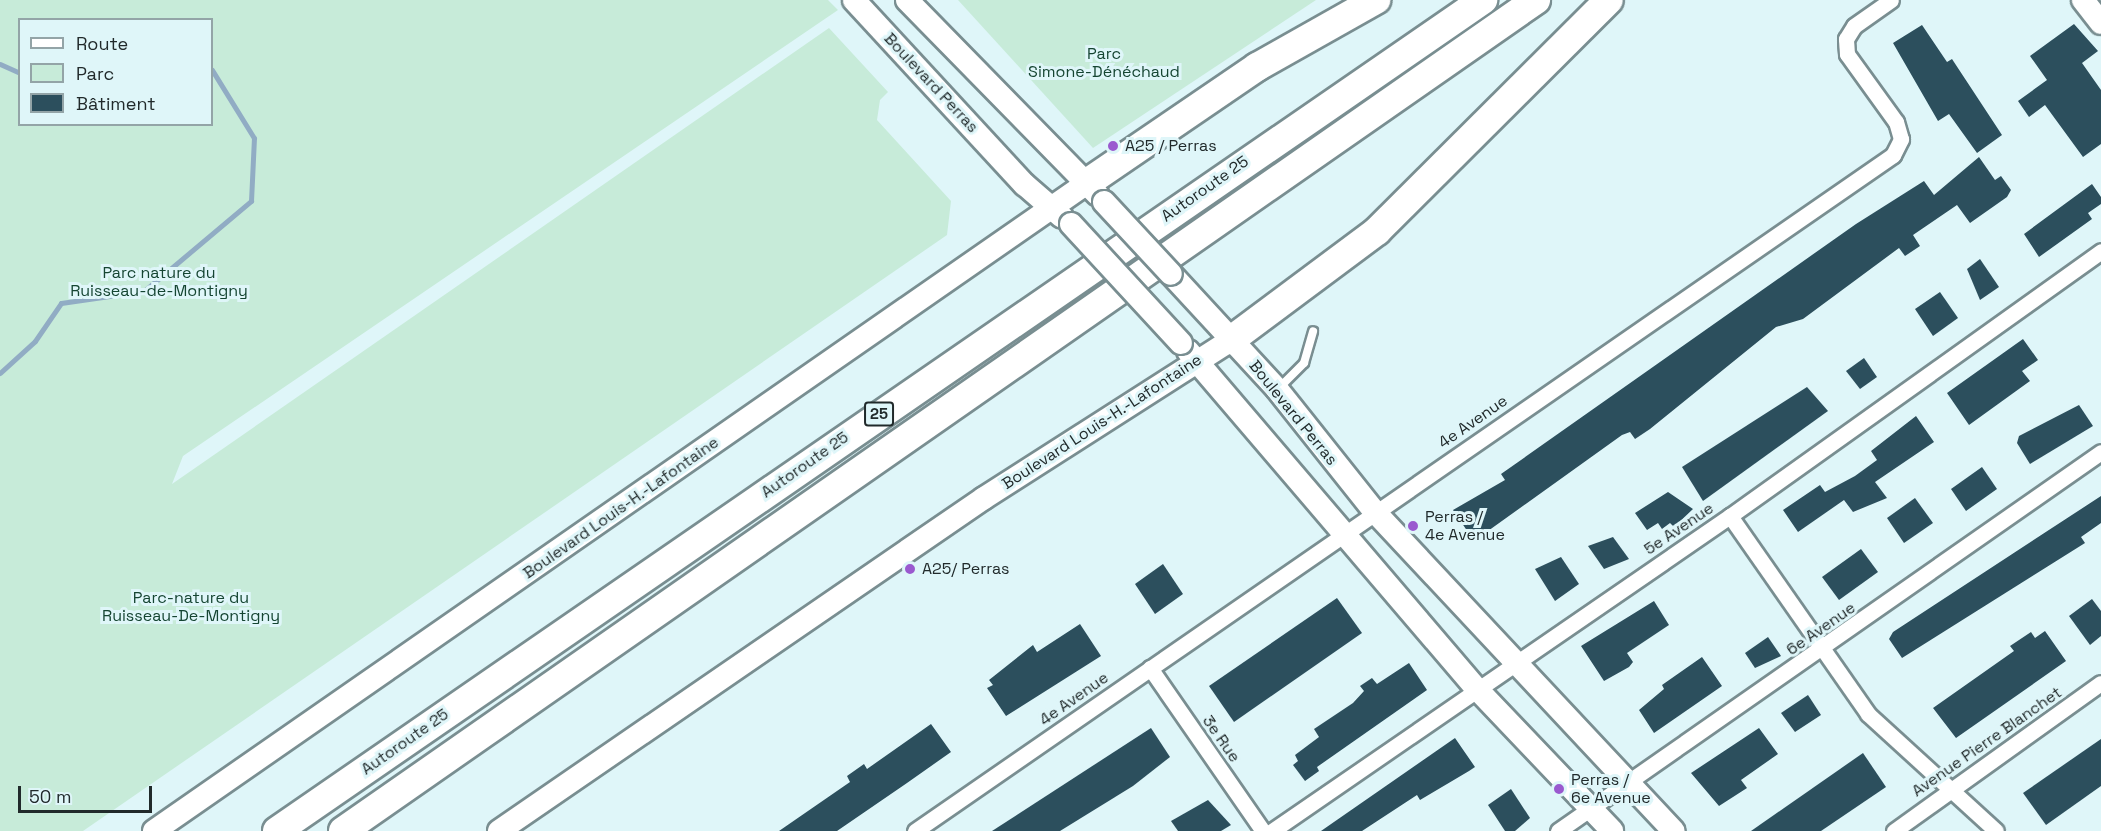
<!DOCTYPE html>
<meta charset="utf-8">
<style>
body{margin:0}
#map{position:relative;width:2101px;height:831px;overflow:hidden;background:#dff6f9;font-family:"Space Grotesk",sans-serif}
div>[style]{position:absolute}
.green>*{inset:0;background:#c7ebd9}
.stream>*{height:5px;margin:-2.5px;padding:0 2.5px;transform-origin:2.5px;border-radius:2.5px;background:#91acc4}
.building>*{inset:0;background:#2c4f5d}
.roads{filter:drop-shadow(2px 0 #798e91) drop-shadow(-2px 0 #798e91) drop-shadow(0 2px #798e91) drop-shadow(0 -2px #798e91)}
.lane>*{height:8px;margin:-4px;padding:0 4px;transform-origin:4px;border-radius:4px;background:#fff}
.street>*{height:15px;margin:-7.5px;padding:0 7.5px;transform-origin:7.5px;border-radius:7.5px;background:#fff}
.secondary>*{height:22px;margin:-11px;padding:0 11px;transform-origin:11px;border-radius:11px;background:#fff}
.highway>*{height:28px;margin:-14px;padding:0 14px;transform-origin:14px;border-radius:14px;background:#fff}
.bridges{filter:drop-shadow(2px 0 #798e91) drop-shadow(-2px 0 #798e91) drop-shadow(0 2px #798e91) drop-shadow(0 -2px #798e91)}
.secondary-bridge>*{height:22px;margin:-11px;padding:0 11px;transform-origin:11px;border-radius:11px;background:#fff}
.dots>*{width:16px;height:16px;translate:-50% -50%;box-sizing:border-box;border:3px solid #dff6f9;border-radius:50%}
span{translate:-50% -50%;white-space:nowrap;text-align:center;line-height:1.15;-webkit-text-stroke:6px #dff6f9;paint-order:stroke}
.shield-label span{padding:2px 4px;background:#dff6f9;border:2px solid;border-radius:4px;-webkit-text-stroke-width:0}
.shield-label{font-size:15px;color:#212a2b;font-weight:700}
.park-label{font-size:16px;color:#154532}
.street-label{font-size:16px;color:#212a2b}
.poi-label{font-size:16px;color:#212a2b}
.left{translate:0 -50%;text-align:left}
.legend{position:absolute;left:18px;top:18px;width:195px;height:108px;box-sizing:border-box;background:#dff6f9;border:2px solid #93a4a7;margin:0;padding:8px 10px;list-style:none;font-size:18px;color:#212a2b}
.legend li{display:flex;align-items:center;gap:12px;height:30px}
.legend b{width:30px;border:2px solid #93a4a7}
.scale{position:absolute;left:18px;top:786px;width:134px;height:27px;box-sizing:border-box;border:3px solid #212a2b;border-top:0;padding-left:8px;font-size:18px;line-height:21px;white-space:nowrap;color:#212a2b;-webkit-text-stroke:4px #dff6f9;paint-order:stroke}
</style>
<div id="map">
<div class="green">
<i style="clip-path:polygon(evenodd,0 0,828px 0,838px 10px,183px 456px,172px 484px,829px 28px,888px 92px,880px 100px,877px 120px,951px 201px,947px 235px,83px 831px,0 831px,0 0,20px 20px,212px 20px,212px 124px,20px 124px,20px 20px)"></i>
<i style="clip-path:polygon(958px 0,1316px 0,1093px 148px)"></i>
</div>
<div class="stream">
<i style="left:0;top:64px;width:22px;rotate:24deg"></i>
<i style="left:0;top:373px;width:47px;rotate:-42.4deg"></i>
<i style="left:35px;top:341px;width:46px;rotate:-55.6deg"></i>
<i style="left:61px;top:303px;width:84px;rotate:-8.2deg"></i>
<i style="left:144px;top:291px;width:140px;rotate:-40.1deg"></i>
<i style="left:251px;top:201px;width:63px;rotate:-87.3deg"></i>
<i style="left:254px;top:138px;width:80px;rotate:-121.7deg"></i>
</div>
<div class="building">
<i style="clip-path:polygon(2074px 24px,2098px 51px,2082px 63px,2101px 90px,2101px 144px,2083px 157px,2045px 105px,2029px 117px,2018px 101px,2047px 80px,2030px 56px)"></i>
<i style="clip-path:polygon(1922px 25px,1947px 62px,1952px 59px,2002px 135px,1977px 153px,1949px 114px,1938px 121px,1893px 43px)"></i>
<i style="clip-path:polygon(1979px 157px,1995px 180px,2001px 176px,2011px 190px,2007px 197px,1970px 223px,1957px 205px,1913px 235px,1920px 246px,1905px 256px,1899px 248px,1803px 319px,1776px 327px,1650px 429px,1635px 439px,1630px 432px,1622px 435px,1474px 541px,1453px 510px,1505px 480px,1501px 474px,1856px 224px,1924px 181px,1934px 195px)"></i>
<i style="clip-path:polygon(2092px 184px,2101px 197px,2101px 204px,2088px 213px,2092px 219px,2039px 257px,2024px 234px)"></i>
<i style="clip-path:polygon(1980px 259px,1999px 287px,1980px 300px,1967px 269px)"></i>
<i style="clip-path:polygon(1940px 292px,1958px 318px,1933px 336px,1915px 309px)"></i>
<i style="clip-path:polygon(2023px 339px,2038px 360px,2022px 371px,2030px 381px,1969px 425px,1947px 393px)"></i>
<i style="clip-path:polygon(1864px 358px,1877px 377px,1860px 389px,1846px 371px)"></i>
<i style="clip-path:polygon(1807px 387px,1828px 411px,1703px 501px,1682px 467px)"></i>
<i style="clip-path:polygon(2079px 405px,2093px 426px,2030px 464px,2017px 443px,2019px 436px)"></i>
<i style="clip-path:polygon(1916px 416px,1934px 442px,1875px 482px,1887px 498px,1853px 512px,1844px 500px,1798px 532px,1783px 510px,1820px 485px,1825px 492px,1855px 476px,1877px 460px,1871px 451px)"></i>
<i style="clip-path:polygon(1982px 467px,1997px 489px,1966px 511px,1951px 489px)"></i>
<i style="clip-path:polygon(1668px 492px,1693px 509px,1674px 527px,1670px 523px,1662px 529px,1658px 523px,1647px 530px,1635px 513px)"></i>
<i style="clip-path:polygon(2101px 496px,2101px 523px,2081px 537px,2085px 543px,1902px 658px,1889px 639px,1893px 632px)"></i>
<i style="clip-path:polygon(1915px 498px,1933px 523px,1904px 543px,1887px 518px)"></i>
<i style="clip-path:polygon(1613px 537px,1629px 559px,1604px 569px,1588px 546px)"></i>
<i style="clip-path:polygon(1861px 549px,1878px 572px,1839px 600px,1822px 577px)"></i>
<i style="clip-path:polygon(1561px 557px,1579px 584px,1555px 601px,1535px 569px)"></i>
<i style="clip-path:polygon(1163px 564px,1183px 594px,1155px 614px,1135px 584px)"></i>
<i style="clip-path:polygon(1337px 598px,1362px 633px,1234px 722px,1209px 686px)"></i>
<i style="clip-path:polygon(2092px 599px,2101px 611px,2101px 636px,2090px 645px,2069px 616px)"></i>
<i style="clip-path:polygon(1654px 601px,1669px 625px,1627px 653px,1633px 662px,1629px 667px,1604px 681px,1581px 646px)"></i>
<i style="clip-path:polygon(1080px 624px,1101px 656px,1006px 716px,987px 688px,993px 685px,989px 680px,1033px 645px,1037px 652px)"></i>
<i style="clip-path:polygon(2045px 631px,2066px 661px,1956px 738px,1933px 708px,2014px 651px,2010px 646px,2031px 632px,2035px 638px)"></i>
<i style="clip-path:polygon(1768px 637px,1781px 656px,1755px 668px,1745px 653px)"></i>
<i style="clip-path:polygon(1702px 657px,1722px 686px,1654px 733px,1639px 710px,1664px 689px,1662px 685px)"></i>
<i style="clip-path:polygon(1409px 663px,1427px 690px,1317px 767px,1319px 771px,1305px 781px,1293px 765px,1298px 761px,1295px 755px,1319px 737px,1314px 729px,1353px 703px,1364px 691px,1360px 686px,1372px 678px,1377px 684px)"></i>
<i style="clip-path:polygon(1808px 695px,1821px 715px,1795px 732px,1781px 713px)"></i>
<i style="clip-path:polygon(931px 724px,951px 752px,907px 783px,837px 831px,779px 831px,850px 782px,847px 776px,864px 764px,867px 769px)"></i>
<i style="clip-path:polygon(1151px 728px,1170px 757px,1133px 786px,1060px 831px,992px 831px)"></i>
<i style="clip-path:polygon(1759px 728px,1778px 754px,1741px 780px,1747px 788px,1719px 806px,1691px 773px)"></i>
<i style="clip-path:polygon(1455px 738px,1475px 767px,1469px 771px,1420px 800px,1417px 795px,1362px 831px,1321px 831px)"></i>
<i style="clip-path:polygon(2101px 739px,2101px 786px,2046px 825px,2023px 793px)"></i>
<i style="clip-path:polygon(1863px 753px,1886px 787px,1821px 831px,1751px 831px)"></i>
<i style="clip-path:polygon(1511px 789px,1530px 818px,1515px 831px,1505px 831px,1488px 805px)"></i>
<i style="clip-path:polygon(1208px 800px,1231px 825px,1221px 831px,1178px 831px,1171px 821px)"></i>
</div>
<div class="roads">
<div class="lane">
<i style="left:1280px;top:387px;width:34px;rotate:-45deg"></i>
<i style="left:1304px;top:363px;width:33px;rotate:-74deg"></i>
</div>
<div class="street">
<i style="left:1730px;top:516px;width:241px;rotate:55.1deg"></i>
<i style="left:1868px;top:714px;width:173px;rotate:42.4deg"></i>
<i style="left:1150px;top:668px;width:198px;rotate:55.3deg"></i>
<i style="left:915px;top:831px;width:1189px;rotate:-34.65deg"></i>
<i style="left:1893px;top:155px;width:18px;rotate:-63deg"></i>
<i style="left:1901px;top:139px;width:18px;rotate:-106deg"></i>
<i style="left:1896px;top:122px;width:84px;rotate:-125.8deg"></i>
<i style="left:1847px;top:54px;width:15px;rotate:-94deg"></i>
<i style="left:1846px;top:39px;width:15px;rotate:-58deg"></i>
<i style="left:1854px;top:26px;width:45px;rotate:-35.1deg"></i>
<i style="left:1272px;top:831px;width:556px;rotate:-34.52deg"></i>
<i style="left:1730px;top:516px;width:456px;rotate:-35.5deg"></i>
<i style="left:1558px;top:831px;width:662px;rotate:-34.91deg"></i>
<i style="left:1894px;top:831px;width:254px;rotate:-35.6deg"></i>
</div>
<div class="secondary">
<i style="left:854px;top:0;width:251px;rotate:47.3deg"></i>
<i style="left:1024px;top:184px;width:50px;rotate:41deg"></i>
<i style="left:907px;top:0;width:272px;rotate:45.6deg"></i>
<i style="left:2083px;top:0;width:29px;rotate:52deg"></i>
<i style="left:1171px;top:274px;width:156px;rotate:47.3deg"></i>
<i style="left:1277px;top:389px;width:157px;rotate:51.5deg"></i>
<i style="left:1375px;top:512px;width:437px;rotate:46.9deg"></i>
<i style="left:1188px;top:351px;width:445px;rotate:49.5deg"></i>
<i style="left:1477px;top:689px;width:196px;rotate:46.4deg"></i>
<i style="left:154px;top:831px;width:1136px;rotate:-34.78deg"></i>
<i style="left:499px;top:831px;width:588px;rotate:-34.47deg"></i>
<i style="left:984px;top:498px;width:293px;rotate:-32.6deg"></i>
</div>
<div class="highway">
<i style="left:1087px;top:183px;width:206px;rotate:-34.3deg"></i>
<i style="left:1257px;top:67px;width:137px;rotate:-29.4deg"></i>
<i style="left:1231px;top:340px;width:182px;rotate:-36.7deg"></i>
<i style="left:1377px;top:231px;width:327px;rotate:-44.9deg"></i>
<i style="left:277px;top:831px;width:1465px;rotate:-34.57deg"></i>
<i style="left:343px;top:831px;width:1454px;rotate:-34.86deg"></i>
</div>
</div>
<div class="bridges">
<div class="secondary-bridge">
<i style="left:1104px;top:202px;width:98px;rotate:47.1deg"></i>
<i style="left:1071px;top:224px;width:162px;rotate:47.3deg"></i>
</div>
</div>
<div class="dots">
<i style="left:1113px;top:146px;background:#9a59cf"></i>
<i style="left:1413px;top:526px;background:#9a59cf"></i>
<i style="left:910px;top:569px;background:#9a59cf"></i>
<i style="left:1559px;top:789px;background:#9a59cf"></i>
</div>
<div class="shield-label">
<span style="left:879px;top:414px">25</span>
</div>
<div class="park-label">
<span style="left:1104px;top:63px">Parc<br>Simone-Dénéchaud</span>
<span style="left:159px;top:282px">Parc nature du<br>Ruisseau-de-Montigny</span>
<span style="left:191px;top:607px">Parc-nature du<br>Ruisseau-De-Montigny</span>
</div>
<div class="street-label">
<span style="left:931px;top:83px;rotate:47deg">Boulevard Perras</span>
<span style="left:1205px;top:189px;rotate:-35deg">Autoroute 25</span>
<span style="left:1293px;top:413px;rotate:51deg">Boulevard Perras</span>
<span style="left:1102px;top:422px;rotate:-33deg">Boulevard Louis-H.-Lafontaine</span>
<span style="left:1473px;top:422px;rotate:-35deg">4e Avenue</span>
<span style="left:805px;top:465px;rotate:-35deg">Autoroute 25</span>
<span style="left:621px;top:508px;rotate:-35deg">Boulevard Louis-H.-Lafontaine</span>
<span style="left:1679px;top:529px;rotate:-34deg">5e Avenue</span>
<span style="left:1821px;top:629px;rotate:-35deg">6e Avenue</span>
<span style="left:1074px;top:699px;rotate:-35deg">4e Avenue</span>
<span style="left:1221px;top:739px;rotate:55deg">3e Rue</span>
<span style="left:405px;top:742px;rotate:-35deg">Autoroute 25</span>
<span style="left:1987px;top:742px;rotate:-35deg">Avenue Pierre Blanchet</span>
</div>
<div class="poi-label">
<span class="left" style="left:1125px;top:146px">A25 / Perras</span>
<span class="left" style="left:1425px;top:526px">Perras /<br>4e Avenue</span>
<span class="left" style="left:922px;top:569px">A25/ Perras</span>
<span class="left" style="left:1571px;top:789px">Perras /<br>6e Avenue</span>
</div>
<ul class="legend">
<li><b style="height:8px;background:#fff"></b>Route</li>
<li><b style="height:16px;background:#c7ebd9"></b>Parc</li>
<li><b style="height:16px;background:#2c4f5d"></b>Bâtiment</li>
</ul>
<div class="scale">50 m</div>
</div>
